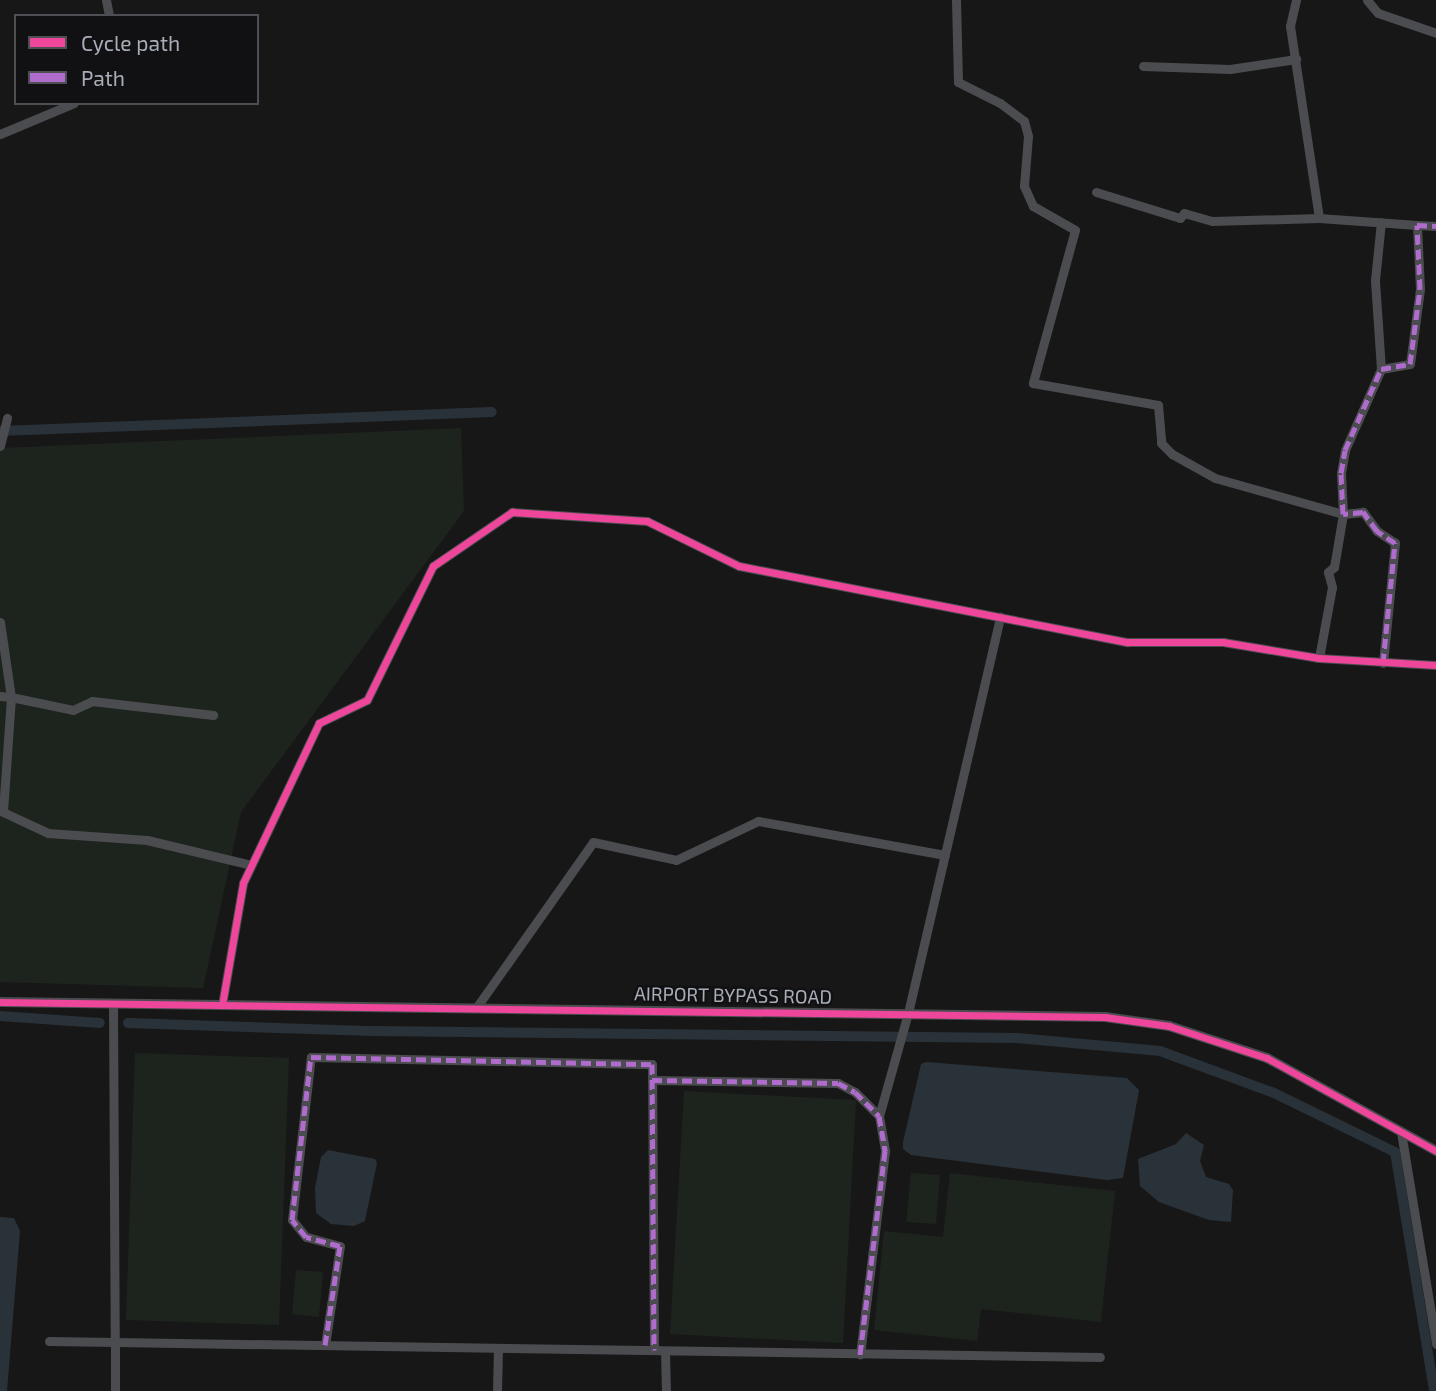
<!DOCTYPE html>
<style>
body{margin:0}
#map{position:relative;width:1436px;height:1391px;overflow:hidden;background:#171717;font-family:"Exo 2",sans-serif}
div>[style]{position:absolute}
.green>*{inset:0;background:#1d241e}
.water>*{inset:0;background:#2a3239}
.canal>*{height:10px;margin:-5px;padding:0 5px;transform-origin:5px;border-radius:5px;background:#2a3239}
.minor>*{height:9px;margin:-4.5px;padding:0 4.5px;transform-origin:4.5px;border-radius:4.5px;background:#4b4c50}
.tertiary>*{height:10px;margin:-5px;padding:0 5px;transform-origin:5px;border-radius:5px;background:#4b4c50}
.quiet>*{height:5px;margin-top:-2.5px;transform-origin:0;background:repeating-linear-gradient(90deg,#b06ccc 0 10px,transparent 0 15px)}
.cycleway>*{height:7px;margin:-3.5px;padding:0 3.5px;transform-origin:3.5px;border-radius:3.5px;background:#ed469a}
span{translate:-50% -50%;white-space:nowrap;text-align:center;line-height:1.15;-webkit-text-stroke:5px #111113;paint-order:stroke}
.street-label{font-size:19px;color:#a8adb8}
.legend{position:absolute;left:14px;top:14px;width:245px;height:91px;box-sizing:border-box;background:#111113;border:2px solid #4d4f55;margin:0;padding:9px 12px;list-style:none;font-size:21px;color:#a8adb8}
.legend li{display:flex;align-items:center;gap:14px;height:35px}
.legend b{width:35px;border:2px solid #4d4f55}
</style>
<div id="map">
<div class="green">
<i style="clip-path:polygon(461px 428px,464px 511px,241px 812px,203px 988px,0 982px,0 448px)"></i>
<i style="clip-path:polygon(135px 1053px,289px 1058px,279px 1325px,126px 1320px)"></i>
<i style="clip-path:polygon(684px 1091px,856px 1100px,843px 1343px,670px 1334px)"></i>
<i style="clip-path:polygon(911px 1173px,940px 1175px,936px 1224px,906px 1222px)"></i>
<i style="clip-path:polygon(950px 1173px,1115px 1191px,1101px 1322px,981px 1309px,977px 1341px,874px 1330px,884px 1231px,943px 1237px)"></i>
<i style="clip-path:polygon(296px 1270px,323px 1272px,319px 1317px,292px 1314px)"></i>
</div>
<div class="water">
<i style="clip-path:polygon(926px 1062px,1127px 1078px,1139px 1090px,1123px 1178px,1107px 1180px,911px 1155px,903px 1149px,903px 1142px,921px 1064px)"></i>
<i style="clip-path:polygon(1186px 1133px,1204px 1145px,1200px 1161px,1206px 1177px,1229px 1184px,1233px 1190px,1231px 1222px,1209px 1220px,1159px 1202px,1140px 1186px,1138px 1159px,1176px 1144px)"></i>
<i style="clip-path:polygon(328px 1150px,375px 1159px,377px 1163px,365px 1221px,354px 1226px,331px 1224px,316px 1213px,315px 1188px,321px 1157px)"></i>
<i style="clip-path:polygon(0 1217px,14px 1218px,20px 1231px,7px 1391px,0 1391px)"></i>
</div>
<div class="canal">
<i style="left:0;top:431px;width:492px;rotate:-2.2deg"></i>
<i style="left:0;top:1016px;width:100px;rotate:4deg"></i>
<i style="left:128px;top:1023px;width:245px;rotate:1.9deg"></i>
<i style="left:373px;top:1031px;width:644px;rotate:0.62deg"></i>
<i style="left:1017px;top:1038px;width:144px;rotate:5.2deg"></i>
<i style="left:1160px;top:1051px;width:121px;rotate:20.2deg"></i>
<i style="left:1274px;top:1093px;width:135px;rotate:26deg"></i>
<i style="left:1395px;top:1152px;width:242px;rotate:80.7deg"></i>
</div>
<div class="minor">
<i style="left:106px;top:0;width:16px;rotate:79deg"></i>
<i style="left:956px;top:0;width:82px;rotate:88.6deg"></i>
<i style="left:958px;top:82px;width:47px;rotate:26.6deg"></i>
<i style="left:1000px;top:103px;width:30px;rotate:37deg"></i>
<i style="left:1024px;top:121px;width:16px;rotate:75deg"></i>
<i style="left:1028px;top:136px;width:50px;rotate:94.6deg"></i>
<i style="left:1024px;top:186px;width:22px;rotate:66deg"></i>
<i style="left:1033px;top:206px;width:48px;rotate:29.7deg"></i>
<i style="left:1075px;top:230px;width:159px;rotate:105.4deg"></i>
<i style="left:1033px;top:383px;width:127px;rotate:10deg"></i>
<i style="left:1158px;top:405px;width:38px;rotate:85deg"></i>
<i style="left:1161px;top:443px;width:16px;rotate:45deg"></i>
<i style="left:1172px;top:454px;width:49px;rotate:29.2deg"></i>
<i style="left:1215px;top:478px;width:133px;rotate:15.7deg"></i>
<i style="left:1343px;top:514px;width:54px;rotate:99.6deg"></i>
<i style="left:1334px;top:567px;width:8px;rotate:140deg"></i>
<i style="left:1328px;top:572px;width:16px;rotate:75deg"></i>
<i style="left:1332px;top:587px;width:72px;rotate:100.4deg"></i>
<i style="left:1296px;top:0;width:27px;rotate:103deg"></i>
<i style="left:1290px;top:26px;width:194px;rotate:81.4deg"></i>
<i style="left:1319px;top:218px;width:98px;rotate:4.1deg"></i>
<i style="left:1367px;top:0;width:17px;rotate:50deg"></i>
<i style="left:1378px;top:13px;width:61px;rotate:19deg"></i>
<i style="left:1143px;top:66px;width:87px;rotate:2deg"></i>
<i style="left:1230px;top:69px;width:67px;rotate:-8.6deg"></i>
<i style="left:0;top:134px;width:80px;rotate:-22.7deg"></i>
<i style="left:1096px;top:192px;width:88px;rotate:17.2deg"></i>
<i style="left:1180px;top:218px;width:6px;rotate:-51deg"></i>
<i style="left:1184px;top:213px;width:29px;rotate:16deg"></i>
<i style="left:1212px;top:221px;width:107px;rotate:-1.6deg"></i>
<i style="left:1381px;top:369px;width:89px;rotate:-93.9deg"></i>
<i style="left:1375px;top:280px;width:58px;rotate:-84.1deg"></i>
<i style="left:0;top:446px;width:29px;rotate:-76deg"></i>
<i style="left:0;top:622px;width:76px;rotate:81.7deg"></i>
<i style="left:11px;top:697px;width:63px;rotate:11.8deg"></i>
<i style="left:73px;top:710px;width:21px;rotate:-25deg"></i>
<i style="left:92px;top:701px;width:122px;rotate:6.6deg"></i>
<i style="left:1383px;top:663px;width:121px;rotate:-84.3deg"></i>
<i style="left:1395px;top:543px;width:22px;rotate:-146deg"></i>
<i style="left:1377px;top:531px;width:24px;rotate:-126deg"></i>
<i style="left:1363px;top:512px;width:20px;rotate:174deg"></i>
<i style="left:1343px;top:514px;width:41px;rotate:-92.8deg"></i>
<i style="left:1341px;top:473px;width:23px;rotate:-80deg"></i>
<i style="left:1345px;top:450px;width:89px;rotate:-66deg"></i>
<i style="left:1381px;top:369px;width:29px;rotate:-10deg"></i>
<i style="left:1410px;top:364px;width:76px;rotate:-82.4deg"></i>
<i style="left:1420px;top:289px;width:64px;rotate:-92.7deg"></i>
<i style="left:1417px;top:225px;width:19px;rotate:3deg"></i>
<i style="left:0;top:696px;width:11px;rotate:5deg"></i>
<i style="left:11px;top:697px;width:115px;rotate:94deg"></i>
<i style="left:3px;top:812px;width:50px;rotate:25deg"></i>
<i style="left:48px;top:833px;width:99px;rotate:4deg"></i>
<i style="left:147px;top:840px;width:107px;rotate:13.5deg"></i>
<i style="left:113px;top:1003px;width:339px;rotate:89.7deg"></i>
<i style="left:115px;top:1342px;width:985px;rotate:0.87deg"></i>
<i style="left:222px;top:1005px;width:124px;rotate:-80.2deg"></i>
<i style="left:243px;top:883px;width:177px;rotate:-64.6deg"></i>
<i style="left:319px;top:723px;width:53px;rotate:-25.6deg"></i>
<i style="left:367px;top:700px;width:149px;rotate:-63.8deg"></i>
<i style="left:433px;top:566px;width:96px;rotate:-34.4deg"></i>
<i style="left:512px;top:512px;width:135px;rotate:3.8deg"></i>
<i style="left:647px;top:521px;width:102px;rotate:26.1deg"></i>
<i style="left:739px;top:566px;width:396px;rotate:11.1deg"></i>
<i style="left:1128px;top:642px;width:95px"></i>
<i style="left:1223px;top:642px;width:97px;rotate:9.5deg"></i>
<i style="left:1319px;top:658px;width:117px;rotate:3.4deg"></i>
<i style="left:476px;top:1008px;width:203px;rotate:-54.8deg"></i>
<i style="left:593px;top:842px;width:85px;rotate:12.2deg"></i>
<i style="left:676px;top:860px;width:91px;rotate:-25.4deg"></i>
<i style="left:758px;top:821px;width:190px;rotate:10.3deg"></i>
<i style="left:652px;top:1080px;width:186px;rotate:0.9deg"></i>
<i style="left:838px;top:1083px;width:19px;rotate:28deg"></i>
<i style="left:855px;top:1092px;width:34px;rotate:45deg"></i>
<i style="left:879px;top:1116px;width:36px;rotate:80deg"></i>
<i style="left:885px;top:1151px;width:205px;rotate:97deg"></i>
<i style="left:879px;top:1116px;width:107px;rotate:-74.3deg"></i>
<i style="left:908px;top:1013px;width:407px;rotate:-76.9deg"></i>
<i style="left:1401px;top:1132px;width:215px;rotate:80.6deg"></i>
<i style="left:49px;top:1341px;width:66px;rotate:0.9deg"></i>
<i style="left:115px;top:1342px;width:49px;rotate:90deg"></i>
<i style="left:325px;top:1345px;width:100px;rotate:-81.4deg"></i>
<i style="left:340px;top:1246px;width:35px;rotate:-165deg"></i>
<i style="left:306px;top:1237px;width:22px;rotate:-129deg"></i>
<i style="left:292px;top:1220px;width:164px;rotate:-83.4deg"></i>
<i style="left:311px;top:1057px;width:341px;rotate:1.2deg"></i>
<i style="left:652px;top:1064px;width:286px;rotate:89.6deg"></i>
<i style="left:665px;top:1351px;width:40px;rotate:88.6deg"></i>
<i style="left:497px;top:1391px;width:43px;rotate:-88.7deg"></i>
</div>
<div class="tertiary">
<i style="left:0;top:1002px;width:1105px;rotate:0.78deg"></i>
<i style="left:1105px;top:1017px;width:65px;rotate:8deg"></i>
<i style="left:1169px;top:1026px;width:103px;rotate:18.1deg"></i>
<i style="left:1267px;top:1058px;width:193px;rotate:28.8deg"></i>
</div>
<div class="quiet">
<i style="left:1387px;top:663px;width:4px;rotate:180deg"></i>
<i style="left:1383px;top:663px;width:121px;rotate:-84.3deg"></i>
<i style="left:1395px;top:543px;width:22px;rotate:-146deg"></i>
<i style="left:1377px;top:531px;width:24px;rotate:-126deg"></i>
<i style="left:1363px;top:512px;width:20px;rotate:174deg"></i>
<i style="left:1343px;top:514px;width:41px;rotate:-92.8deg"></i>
<i style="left:1341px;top:473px;width:23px;rotate:-80deg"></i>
<i style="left:1345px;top:450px;width:89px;rotate:-66deg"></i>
<i style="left:1381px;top:369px;width:29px;rotate:-10deg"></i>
<i style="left:1410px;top:364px;width:76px;rotate:-82.4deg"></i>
<i style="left:1420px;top:289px;width:64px;rotate:-92.7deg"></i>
<i style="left:1417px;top:225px;width:19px;rotate:3deg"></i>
<i style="left:652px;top:1080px;width:186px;rotate:0.9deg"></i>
<i style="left:838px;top:1083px;width:19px;rotate:28deg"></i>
<i style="left:855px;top:1092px;width:34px;rotate:45deg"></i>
<i style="left:879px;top:1116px;width:36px;rotate:80deg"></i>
<i style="left:885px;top:1151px;width:205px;rotate:97deg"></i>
<i style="left:325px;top:1345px;width:100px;rotate:-81.4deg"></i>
<i style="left:340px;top:1246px;width:35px;rotate:-165deg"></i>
<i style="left:306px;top:1237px;width:22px;rotate:-129deg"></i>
<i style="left:292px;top:1220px;width:164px;rotate:-83.4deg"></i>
<i style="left:311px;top:1057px;width:341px;rotate:1.2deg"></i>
<i style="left:652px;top:1064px;width:286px;rotate:89.6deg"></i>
</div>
<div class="cycleway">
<i style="left:0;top:1002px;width:1105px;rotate:0.78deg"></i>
<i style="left:1105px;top:1017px;width:65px;rotate:8deg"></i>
<i style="left:1169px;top:1026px;width:103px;rotate:18.1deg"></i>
<i style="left:1267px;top:1058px;width:193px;rotate:28.8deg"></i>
<i style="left:222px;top:1005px;width:124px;rotate:-80.2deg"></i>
<i style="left:243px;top:883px;width:177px;rotate:-64.6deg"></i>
<i style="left:319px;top:723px;width:53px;rotate:-25.6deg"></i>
<i style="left:367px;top:700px;width:149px;rotate:-63.8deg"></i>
<i style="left:433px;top:566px;width:96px;rotate:-34.4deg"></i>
<i style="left:512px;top:512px;width:135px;rotate:3.8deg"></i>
<i style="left:647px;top:521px;width:102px;rotate:26.1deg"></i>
<i style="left:739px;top:566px;width:396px;rotate:11.1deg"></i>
<i style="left:1128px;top:642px;width:95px"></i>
<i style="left:1223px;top:642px;width:97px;rotate:9.5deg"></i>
<i style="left:1319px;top:658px;width:117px;rotate:3.4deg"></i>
</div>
<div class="street-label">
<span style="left:733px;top:995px;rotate:1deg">AIRPORT BYPASS ROAD</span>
</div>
<ul class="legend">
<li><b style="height:9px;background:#ed469a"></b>Cycle path</li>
<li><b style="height:9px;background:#b06ccc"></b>Path</li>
</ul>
</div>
